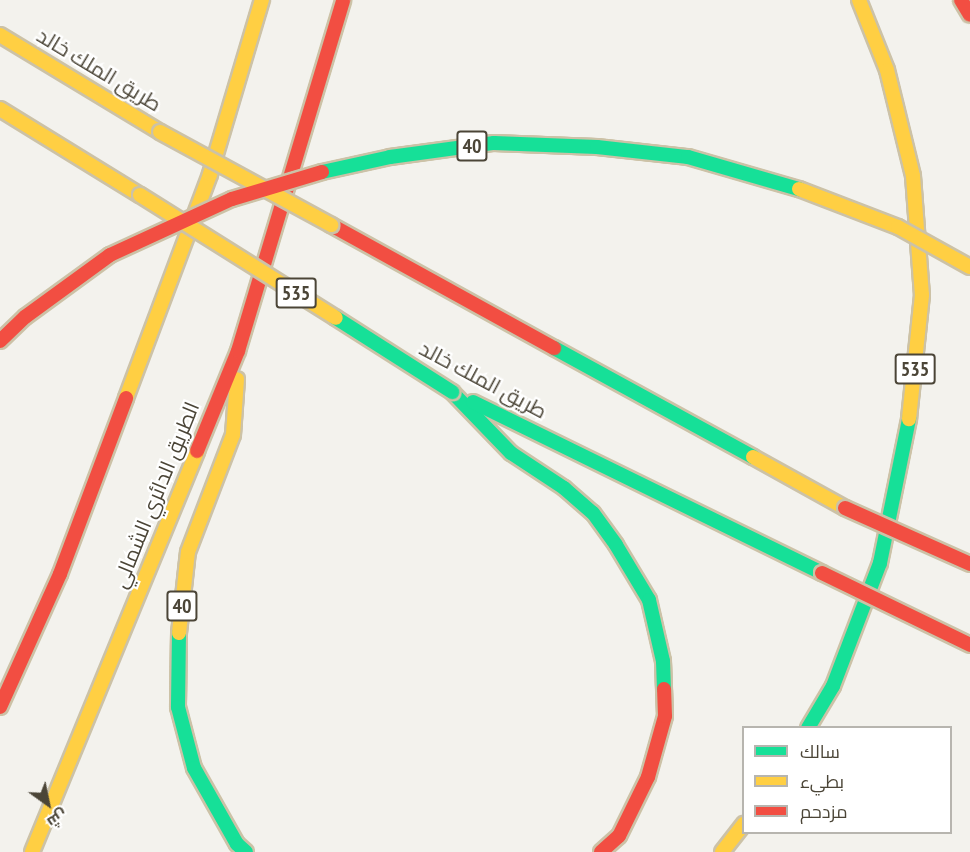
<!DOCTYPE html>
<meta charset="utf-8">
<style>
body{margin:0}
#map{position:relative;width:970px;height:852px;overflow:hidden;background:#f3f2ed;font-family:"PT Sans Narrow",Cairo,sans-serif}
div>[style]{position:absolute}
.roads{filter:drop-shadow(2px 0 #ccc2a7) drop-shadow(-2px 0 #ccc2a7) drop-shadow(0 2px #ccc2a7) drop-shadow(0 -2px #ccc2a7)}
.fast>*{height:14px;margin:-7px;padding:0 7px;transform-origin:7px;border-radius:7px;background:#16e098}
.slow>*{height:14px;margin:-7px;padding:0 7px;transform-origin:7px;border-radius:7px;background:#ffcf43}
.jam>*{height:14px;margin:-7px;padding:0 7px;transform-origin:7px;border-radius:7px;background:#f24e42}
.bridges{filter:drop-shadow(2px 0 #ccc2a7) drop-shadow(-2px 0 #ccc2a7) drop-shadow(0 2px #ccc2a7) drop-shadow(0 -2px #ccc2a7)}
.fast-bridge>*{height:14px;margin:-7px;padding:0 7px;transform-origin:7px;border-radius:7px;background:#16e098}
.slow-bridge>*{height:14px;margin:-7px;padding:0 7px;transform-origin:7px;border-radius:7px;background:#ffcf43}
.jam-bridge>*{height:14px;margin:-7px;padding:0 7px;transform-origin:7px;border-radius:7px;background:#f24e42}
span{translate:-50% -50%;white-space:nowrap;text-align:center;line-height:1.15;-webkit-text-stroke:4.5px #fff;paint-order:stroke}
.shield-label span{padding:2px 4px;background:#fff;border:2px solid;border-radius:4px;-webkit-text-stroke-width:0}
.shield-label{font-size:20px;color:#4b4537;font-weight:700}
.street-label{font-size:21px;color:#4b4537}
.legend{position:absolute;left:742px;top:726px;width:210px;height:108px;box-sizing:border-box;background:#fff;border:2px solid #b7b5af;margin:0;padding:8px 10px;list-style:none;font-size:18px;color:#4b4537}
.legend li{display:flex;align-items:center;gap:12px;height:30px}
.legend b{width:30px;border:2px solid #b7b5af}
.north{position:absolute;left:18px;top:774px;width:60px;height:60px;-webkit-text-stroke:4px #fff;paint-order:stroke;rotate:147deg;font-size:16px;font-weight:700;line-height:24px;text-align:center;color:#4b4537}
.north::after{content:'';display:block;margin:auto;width:21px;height:27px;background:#4b4537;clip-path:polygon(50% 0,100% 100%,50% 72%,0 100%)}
</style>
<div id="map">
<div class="roads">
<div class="fast">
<i style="left:554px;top:348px;width:227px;rotate:28.7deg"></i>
<i style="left:452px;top:392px;width:85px;rotate:46deg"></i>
<i style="left:511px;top:453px;width:64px;rotate:33.4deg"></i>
<i style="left:564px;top:488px;width:38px;rotate:41deg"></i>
<i style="left:593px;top:513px;width:39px;rotate:54deg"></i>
<i style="left:616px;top:545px;width:64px;rotate:59deg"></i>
<i style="left:649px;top:600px;width:63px;rotate:77.1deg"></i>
<i style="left:663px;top:661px;width:28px;rotate:88deg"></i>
<i style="left:473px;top:402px;width:389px;rotate:26.1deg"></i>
<i style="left:179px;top:633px;width:74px;rotate:90.8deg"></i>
<i style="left:178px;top:707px;width:63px;rotate:75.3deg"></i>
<i style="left:194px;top:768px;width:87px;rotate:60.5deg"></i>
<i style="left:237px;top:844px;width:12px;rotate:42deg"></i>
<i style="left:808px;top:728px;width:49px;rotate:-59.2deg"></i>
<i style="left:833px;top:686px;width:132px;rotate:-69.1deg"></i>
<i style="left:880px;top:563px;width:147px;rotate:-78.6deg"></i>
</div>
<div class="slow">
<i style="left:859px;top:0;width:75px;rotate:68.2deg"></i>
<i style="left:887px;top:70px;width:109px;rotate:76.2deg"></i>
<i style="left:913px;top:176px;width:119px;rotate:85.7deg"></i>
<i style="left:922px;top:295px;width:125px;rotate:96deg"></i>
<i style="left:0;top:35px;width:187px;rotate:31.2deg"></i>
<i style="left:0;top:109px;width:164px;rotate:31.6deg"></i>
<i style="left:126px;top:398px;width:239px;rotate:-69.4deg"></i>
<i style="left:210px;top:174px;width:182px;rotate:-73.4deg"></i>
<i style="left:753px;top:457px;width:105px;rotate:29deg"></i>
<i style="left:179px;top:633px;width:81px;rotate:-83.7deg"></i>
<i style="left:188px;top:552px;width:125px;rotate:-69deg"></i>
<i style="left:233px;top:435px;width:56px;rotate:-85.9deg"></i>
<i style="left:32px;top:852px;width:434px;rotate:-67.6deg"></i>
<i style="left:722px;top:852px;width:36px;rotate:-52deg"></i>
</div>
<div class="jam">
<i style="left:961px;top:0;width:17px;rotate:59deg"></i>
<i style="left:331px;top:225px;width:255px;rotate:28.9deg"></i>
<i style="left:197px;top:451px;width:108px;rotate:-67.7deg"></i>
<i style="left:238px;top:351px;width:366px;rotate:-73.3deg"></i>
<i style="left:0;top:707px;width:146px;rotate:-65.7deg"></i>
<i style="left:60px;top:574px;width:188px;rotate:-69.4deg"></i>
<i style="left:601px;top:852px;width:24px;rotate:-42deg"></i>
<i style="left:619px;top:836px;width:66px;rotate:-63.8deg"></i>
<i style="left:648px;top:777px;width:63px;rotate:-74.4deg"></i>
<i style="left:665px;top:716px;width:27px;rotate:-92deg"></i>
</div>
</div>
<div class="bridges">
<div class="fast-bridge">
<i style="left:322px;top:172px;width:70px;rotate:-12.4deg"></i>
<i style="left:390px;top:157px;width:105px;rotate:-7.7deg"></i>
<i style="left:494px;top:143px;width:103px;rotate:2.2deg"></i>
<i style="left:597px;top:147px;width:92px;rotate:6.3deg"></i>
<i style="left:688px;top:157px;width:116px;rotate:16.1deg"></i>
<i style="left:336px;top:318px;width:138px;rotate:32.5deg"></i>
</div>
<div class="slow-bridge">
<i style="left:160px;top:132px;width:195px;rotate:28.5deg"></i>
<i style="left:799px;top:189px;width:106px;rotate:21deg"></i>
<i style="left:898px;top:227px;width:82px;rotate:29.1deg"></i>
<i style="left:140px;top:195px;width:231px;rotate:32.1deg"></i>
</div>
<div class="jam-bridge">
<i style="left:0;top:341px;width:35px;rotate:-44deg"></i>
<i style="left:25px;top:317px;width:105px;rotate:-36.1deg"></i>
<i style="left:110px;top:255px;width:134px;rotate:-24.7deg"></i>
<i style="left:232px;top:199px;width:94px;rotate:-16.7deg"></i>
<i style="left:845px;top:508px;width:137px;rotate:24.1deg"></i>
<i style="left:822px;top:573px;width:165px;rotate:25.9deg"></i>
</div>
</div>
<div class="shield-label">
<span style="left:472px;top:146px">40</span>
<span style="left:296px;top:293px">535</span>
<span style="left:915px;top:369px">535</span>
<span style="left:182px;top:606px">40</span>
</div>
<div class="street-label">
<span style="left:99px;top:70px;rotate:31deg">طريق الملك خالد</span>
<span style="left:483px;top:380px;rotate:28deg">طريق الملك خالد</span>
<span style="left:156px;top:495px;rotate:-68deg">الطريق الدائري الشمالي</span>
</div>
<ul class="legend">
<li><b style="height:8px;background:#16e098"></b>سالك</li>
<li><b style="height:8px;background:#ffcf43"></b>بطيء</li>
<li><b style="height:8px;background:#f24e42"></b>مزدحم</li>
</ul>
<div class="north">ش</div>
</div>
